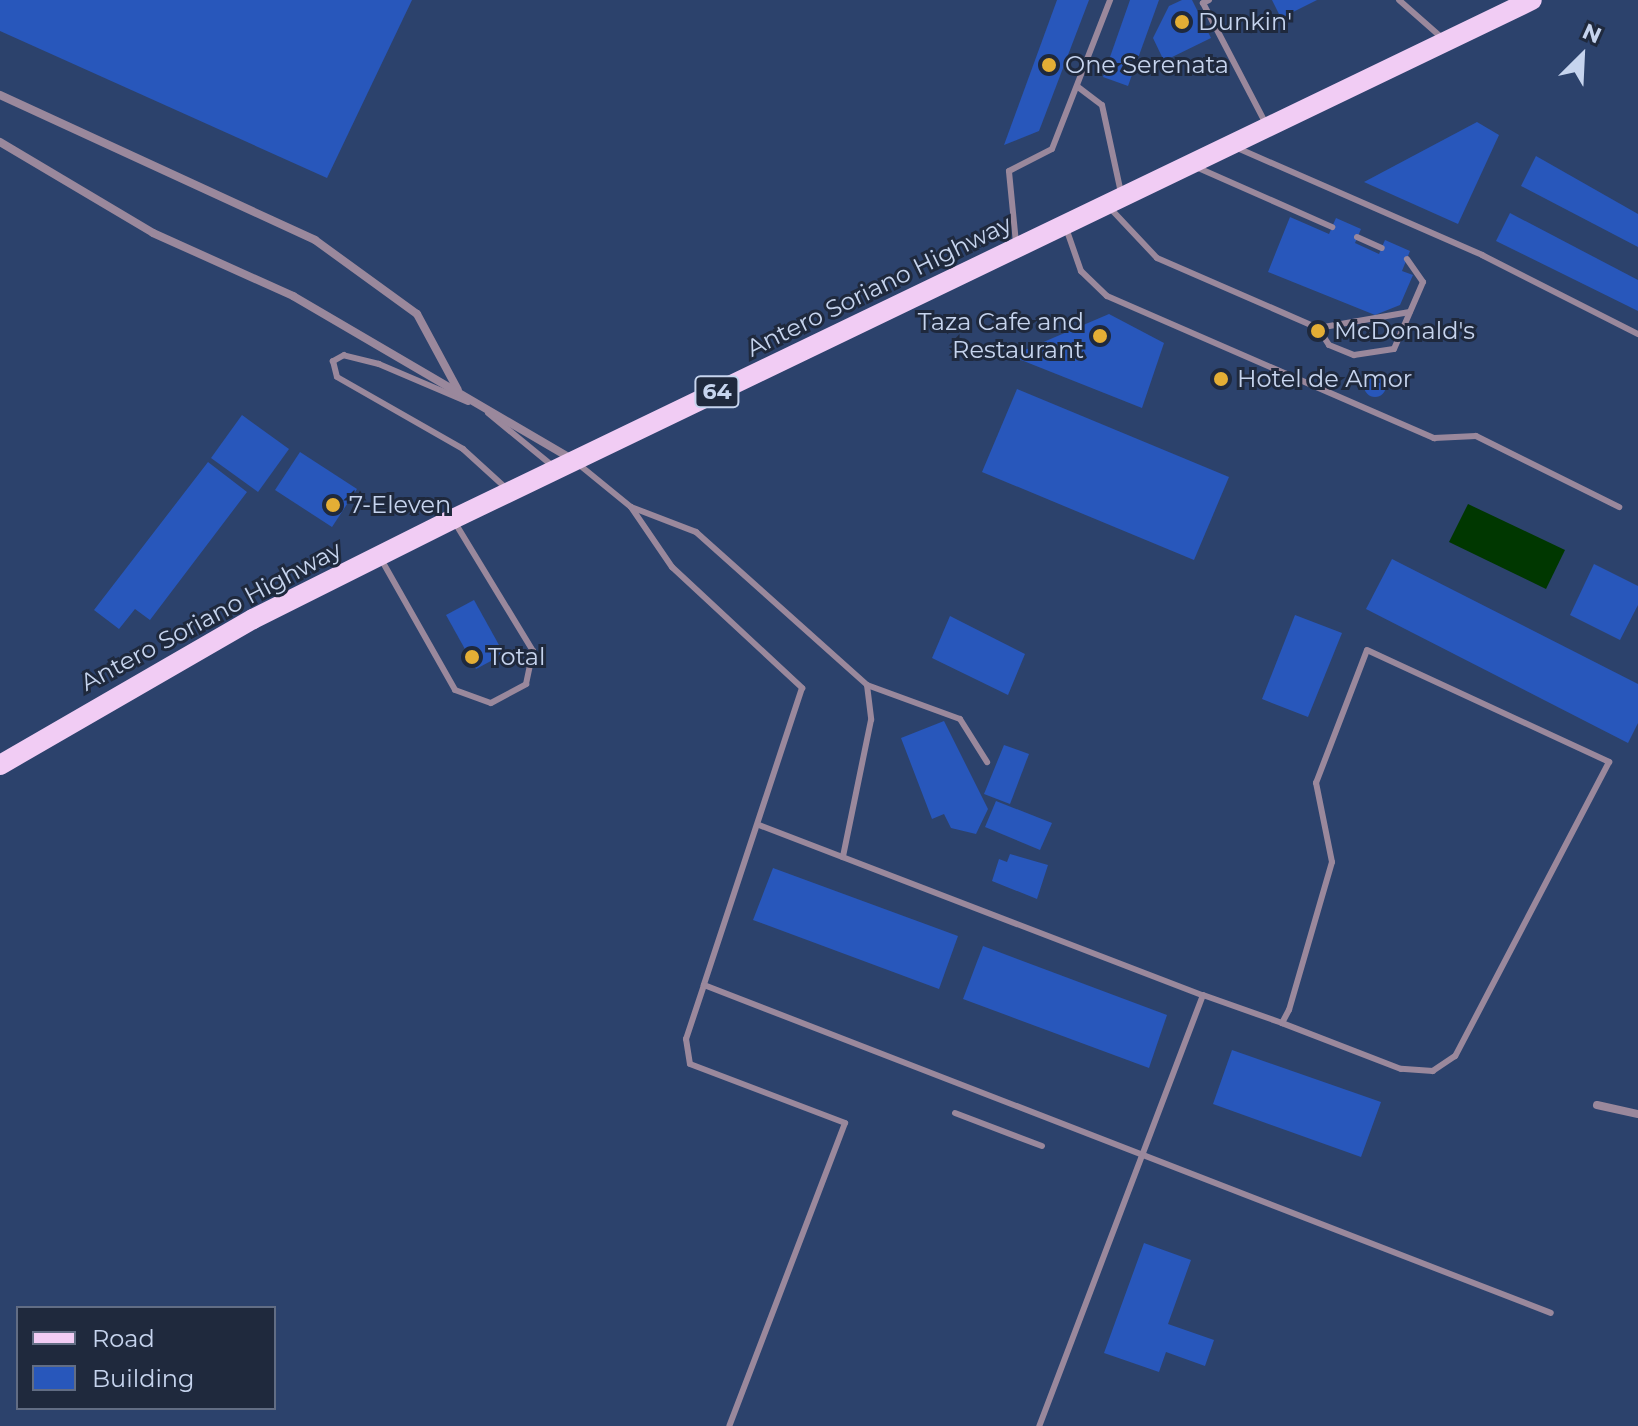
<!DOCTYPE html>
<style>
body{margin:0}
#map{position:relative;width:1638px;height:1426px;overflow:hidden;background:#2c426c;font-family:Montserrat,sans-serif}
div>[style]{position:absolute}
.water>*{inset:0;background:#003700}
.building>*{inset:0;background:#2857bb}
.round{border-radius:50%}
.service>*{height:6px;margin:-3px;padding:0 3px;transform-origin:3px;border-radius:3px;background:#9a889c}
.minor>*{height:8px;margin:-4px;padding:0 4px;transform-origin:4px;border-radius:4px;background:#9a889c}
.primary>*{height:20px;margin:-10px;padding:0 10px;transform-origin:10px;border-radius:10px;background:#f1ccf4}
.dots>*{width:22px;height:22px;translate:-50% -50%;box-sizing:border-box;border:4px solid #1f293d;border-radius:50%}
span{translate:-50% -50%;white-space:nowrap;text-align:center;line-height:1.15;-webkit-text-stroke:6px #1f293d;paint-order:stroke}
.shield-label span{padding:2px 6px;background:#1f293d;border:2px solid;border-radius:6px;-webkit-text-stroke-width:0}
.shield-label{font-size:22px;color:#c6d4ee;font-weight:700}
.poi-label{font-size:24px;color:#c6d4ee}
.left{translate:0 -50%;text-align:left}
.right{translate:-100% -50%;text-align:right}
.street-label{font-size:24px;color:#c6d4ee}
.legend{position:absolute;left:16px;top:1306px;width:260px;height:104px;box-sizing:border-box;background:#1f293d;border:2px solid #626d84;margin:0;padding:10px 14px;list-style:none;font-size:24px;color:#c6d4ee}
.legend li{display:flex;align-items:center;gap:16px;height:40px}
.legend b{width:40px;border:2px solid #626d84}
.north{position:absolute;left:1542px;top:16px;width:80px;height:80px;-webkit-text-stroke:6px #1f293d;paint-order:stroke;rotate:24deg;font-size:22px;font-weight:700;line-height:32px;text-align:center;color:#c6d4ee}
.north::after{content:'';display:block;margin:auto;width:28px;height:36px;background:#c6d4ee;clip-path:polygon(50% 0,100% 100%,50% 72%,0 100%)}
</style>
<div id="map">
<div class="water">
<i style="clip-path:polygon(1468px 504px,1565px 550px,1546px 589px,1449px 542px)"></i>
</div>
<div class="building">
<i style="clip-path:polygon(0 0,412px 0,327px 178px,0 31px)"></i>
<i style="clip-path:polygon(1057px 0,1089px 0,1039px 131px,1004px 145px)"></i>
<i style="clip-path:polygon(1130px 0,1159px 0,1128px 86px,1103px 77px)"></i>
<i style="clip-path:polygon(1182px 0,1192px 0,1211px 38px,1164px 61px,1153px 38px,1169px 6px)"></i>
<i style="clip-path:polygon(1272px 0,1317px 0,1281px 18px)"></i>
<i style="clip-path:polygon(1477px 122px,1499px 135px,1458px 224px,1364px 182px)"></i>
<i style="clip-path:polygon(1536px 156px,1638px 214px,1638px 247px,1521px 186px)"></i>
<i style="clip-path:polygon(1510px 213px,1638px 280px,1638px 311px,1496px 241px)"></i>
<i style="clip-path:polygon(1290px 217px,1329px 234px,1336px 218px,1361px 229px,1355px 243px,1379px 254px,1385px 240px,1410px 251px,1402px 271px,1413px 275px,1400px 305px,1375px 315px,1268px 272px)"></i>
<i style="clip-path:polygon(1109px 314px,1164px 343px,1142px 408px,1011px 356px)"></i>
<i class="round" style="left:1364px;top:375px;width:22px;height:22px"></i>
<i style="clip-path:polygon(1017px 389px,1229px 477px,1194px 560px,982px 472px)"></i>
<i style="clip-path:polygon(242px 415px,289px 449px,258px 492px,211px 458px)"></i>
<i style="clip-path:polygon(300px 452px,357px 489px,332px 527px,275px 490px)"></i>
<i style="clip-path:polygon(208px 462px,247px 492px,150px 620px,135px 609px,119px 629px,94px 610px)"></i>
<i style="clip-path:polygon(1392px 559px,1638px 684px,1638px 723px,1628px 743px,1366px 609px)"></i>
<i style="clip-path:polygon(1594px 564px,1638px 586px,1638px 605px,1620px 640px,1570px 615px)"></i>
<i style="clip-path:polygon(474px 600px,504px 654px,476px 669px,446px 615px)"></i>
<i style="clip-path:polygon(1295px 615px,1342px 633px,1308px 717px,1262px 699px)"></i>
<i style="clip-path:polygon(950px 616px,1025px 654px,1008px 695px,932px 658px)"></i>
<i style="clip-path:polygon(944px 721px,988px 809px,976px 834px,951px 828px,944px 814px,932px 819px,901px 738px)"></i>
<i style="clip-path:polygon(1004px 745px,1029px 754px,1010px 804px,984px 794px)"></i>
<i style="clip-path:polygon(996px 801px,1052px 823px,1040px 850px,985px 827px)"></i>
<i style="clip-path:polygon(1010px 854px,1048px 865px,1037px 899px,992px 881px,999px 859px,1007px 862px)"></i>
<i style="clip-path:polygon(773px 868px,958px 936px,939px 989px,753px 920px)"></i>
<i style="clip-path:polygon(983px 946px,1167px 1015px,1149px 1068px,963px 999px)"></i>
<i style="clip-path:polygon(1232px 1050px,1381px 1102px,1361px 1157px,1213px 1104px)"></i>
<i style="clip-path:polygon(1144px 1243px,1191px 1260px,1168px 1324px,1214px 1340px,1205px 1366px,1166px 1352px,1159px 1372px,1104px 1353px)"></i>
</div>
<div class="service">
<i style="left:1209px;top:0;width:7px;rotate:153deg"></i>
<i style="left:1203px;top:3px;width:136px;rotate:62.5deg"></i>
<i style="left:1399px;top:0;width:56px;rotate:41.4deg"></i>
<i style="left:1078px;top:87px;width:30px;rotate:37deg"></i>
<i style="left:1102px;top:105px;width:90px;rotate:77.8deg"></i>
<i style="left:1235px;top:147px;width:270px;rotate:23.6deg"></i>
<i style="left:1482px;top:255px;width:175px;rotate:26.9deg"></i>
<i style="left:1196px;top:167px;width:149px;rotate:23.8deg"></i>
<i style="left:1109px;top:207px;width:70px;rotate:46.7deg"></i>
<i style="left:1157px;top:258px;width:176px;rotate:23.5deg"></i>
<i style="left:1318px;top:328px;width:93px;rotate:-9.9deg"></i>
<i style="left:1066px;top:228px;width:46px;rotate:70.8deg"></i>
<i style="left:1081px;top:271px;width:36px;rotate:44deg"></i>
<i style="left:1107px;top:296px;width:357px;rotate:23.5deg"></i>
<i style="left:1434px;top:438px;width:42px;rotate:-2.7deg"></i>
<i style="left:1476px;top:436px;width:160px;rotate:26.4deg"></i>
<i style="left:1357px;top:237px;width:27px;rotate:24deg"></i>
<i style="left:1016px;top:243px;width:72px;rotate:-95.6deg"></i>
<i style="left:1009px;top:171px;width:48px;rotate:-27.1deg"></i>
<i style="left:1052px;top:149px;width:160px;rotate:-68.7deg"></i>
<i style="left:1318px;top:328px;width:20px;rotate:57deg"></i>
<i style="left:1329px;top:345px;width:27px;rotate:22deg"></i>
<i style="left:1354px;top:355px;width:40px;rotate:-8.5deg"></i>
<i style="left:1394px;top:349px;width:73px;rotate:-66.6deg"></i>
<i style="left:1423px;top:282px;width:28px;rotate:-125deg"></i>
<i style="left:468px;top:402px;width:97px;rotate:-156.9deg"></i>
<i style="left:379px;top:364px;width:36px;rotate:-166deg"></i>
<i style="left:344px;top:355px;width:13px;rotate:151deg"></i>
<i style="left:333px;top:361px;width:16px;rotate:76deg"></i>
<i style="left:337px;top:377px;width:145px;rotate:29.7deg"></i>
<i style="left:463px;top:449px;width:61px;rotate:42.3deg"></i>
<i style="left:488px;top:413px;width:85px;rotate:39.3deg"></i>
<i style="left:577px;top:463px;width:70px;rotate:39.2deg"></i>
<i style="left:631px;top:507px;width:73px;rotate:55.7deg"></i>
<i style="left:672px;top:567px;width:178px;rotate:42.9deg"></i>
<i style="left:802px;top:688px;width:313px;rotate:108.3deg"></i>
<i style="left:704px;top:985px;width:908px;rotate:21.17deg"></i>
<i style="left:631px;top:507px;width:70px;rotate:21deg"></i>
<i style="left:696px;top:532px;width:229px;rotate:41.8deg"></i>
<i style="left:867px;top:685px;width:35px;rotate:83deg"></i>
<i style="left:871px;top:720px;width:140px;rotate:101.6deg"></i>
<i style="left:381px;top:559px;width:150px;rotate:60.5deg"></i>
<i style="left:455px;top:690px;width:38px;rotate:20deg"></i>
<i style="left:491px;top:703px;width:40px;rotate:-28deg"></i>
<i style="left:526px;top:684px;width:34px;rotate:-78deg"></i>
<i style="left:533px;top:651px;width:152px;rotate:-121.3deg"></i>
<i style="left:867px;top:685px;width:99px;rotate:20.1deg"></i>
<i style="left:960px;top:719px;width:51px;rotate:57.9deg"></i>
<i style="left:759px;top:825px;width:475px;rotate:21deg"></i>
<i style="left:1203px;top:995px;width:461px;rotate:110.8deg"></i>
<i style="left:704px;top:985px;width:57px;rotate:108.4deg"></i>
<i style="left:686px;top:1039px;width:25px;rotate:81deg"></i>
<i style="left:690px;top:1064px;width:166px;rotate:20.8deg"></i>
<i style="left:845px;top:1123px;width:324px;rotate:110.9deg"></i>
<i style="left:1203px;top:995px;width:84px;rotate:19.5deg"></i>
<i style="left:1282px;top:1023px;width:15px;rotate:-62deg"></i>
<i style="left:1289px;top:1010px;width:154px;rotate:-73.8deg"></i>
<i style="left:1332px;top:862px;width:81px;rotate:-101.4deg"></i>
<i style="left:1316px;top:783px;width:142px;rotate:-69deg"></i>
<i style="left:1367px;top:650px;width:267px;rotate:24.8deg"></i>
<i style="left:1609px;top:762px;width:332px;rotate:117.6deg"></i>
<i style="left:1455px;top:1056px;width:27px;rotate:146deg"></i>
<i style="left:1433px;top:1071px;width:32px;rotate:-176deg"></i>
<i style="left:1401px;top:1069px;width:128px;rotate:-158.9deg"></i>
<i style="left:955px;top:1113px;width:93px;rotate:20.8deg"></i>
</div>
<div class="minor">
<i style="left:0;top:95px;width:347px;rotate:24.7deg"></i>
<i style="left:315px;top:240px;width:126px;rotate:36deg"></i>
<i style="left:417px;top:314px;width:86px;rotate:61.7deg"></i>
<i style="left:0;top:142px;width:178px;rotate:30.7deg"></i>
<i style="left:153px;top:233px;width:154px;rotate:24.2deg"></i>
<i style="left:293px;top:296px;width:323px;rotate:30.3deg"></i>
<i style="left:1597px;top:1105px;width:42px;rotate:12.4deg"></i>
</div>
<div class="primary">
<i style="left:0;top:765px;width:292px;rotate:-30deg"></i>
<i style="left:253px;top:619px;width:224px;rotate:-26.6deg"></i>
<i style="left:453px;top:519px;width:1197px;rotate:-25.69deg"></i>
</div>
<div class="dots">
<i style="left:1182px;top:22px;background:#e4ae35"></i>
<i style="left:1049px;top:65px;background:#e4ae35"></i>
<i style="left:1318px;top:331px;background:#e4ae35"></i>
<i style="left:1100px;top:336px;background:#e4ae35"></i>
<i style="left:1221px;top:379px;background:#e4ae35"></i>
<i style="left:333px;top:505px;background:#e4ae35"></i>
<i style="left:472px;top:657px;background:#e4ae35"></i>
</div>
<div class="shield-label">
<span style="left:717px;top:392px">64</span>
</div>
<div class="poi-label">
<span class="left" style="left:1198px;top:22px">Dunkin'</span>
<span class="left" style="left:1065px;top:65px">One Serenata</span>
<span class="right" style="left:1084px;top:336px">Taza Cafe and<br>Restaurant</span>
<span class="left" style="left:1334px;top:331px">McDonald's</span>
<span class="left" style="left:1237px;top:379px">Hotel de Amor</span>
<span class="left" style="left:349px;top:505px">7-Eleven</span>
<span class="left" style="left:488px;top:657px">Total</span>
</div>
<div class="street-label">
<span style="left:879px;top:286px;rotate:-26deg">Antero Soriano Highway</span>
<span style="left:211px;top:616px;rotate:-28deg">Antero Soriano Highway</span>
</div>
<ul class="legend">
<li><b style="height:10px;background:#f1ccf4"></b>Road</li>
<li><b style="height:22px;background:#2857bb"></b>Building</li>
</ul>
<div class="north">N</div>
</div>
